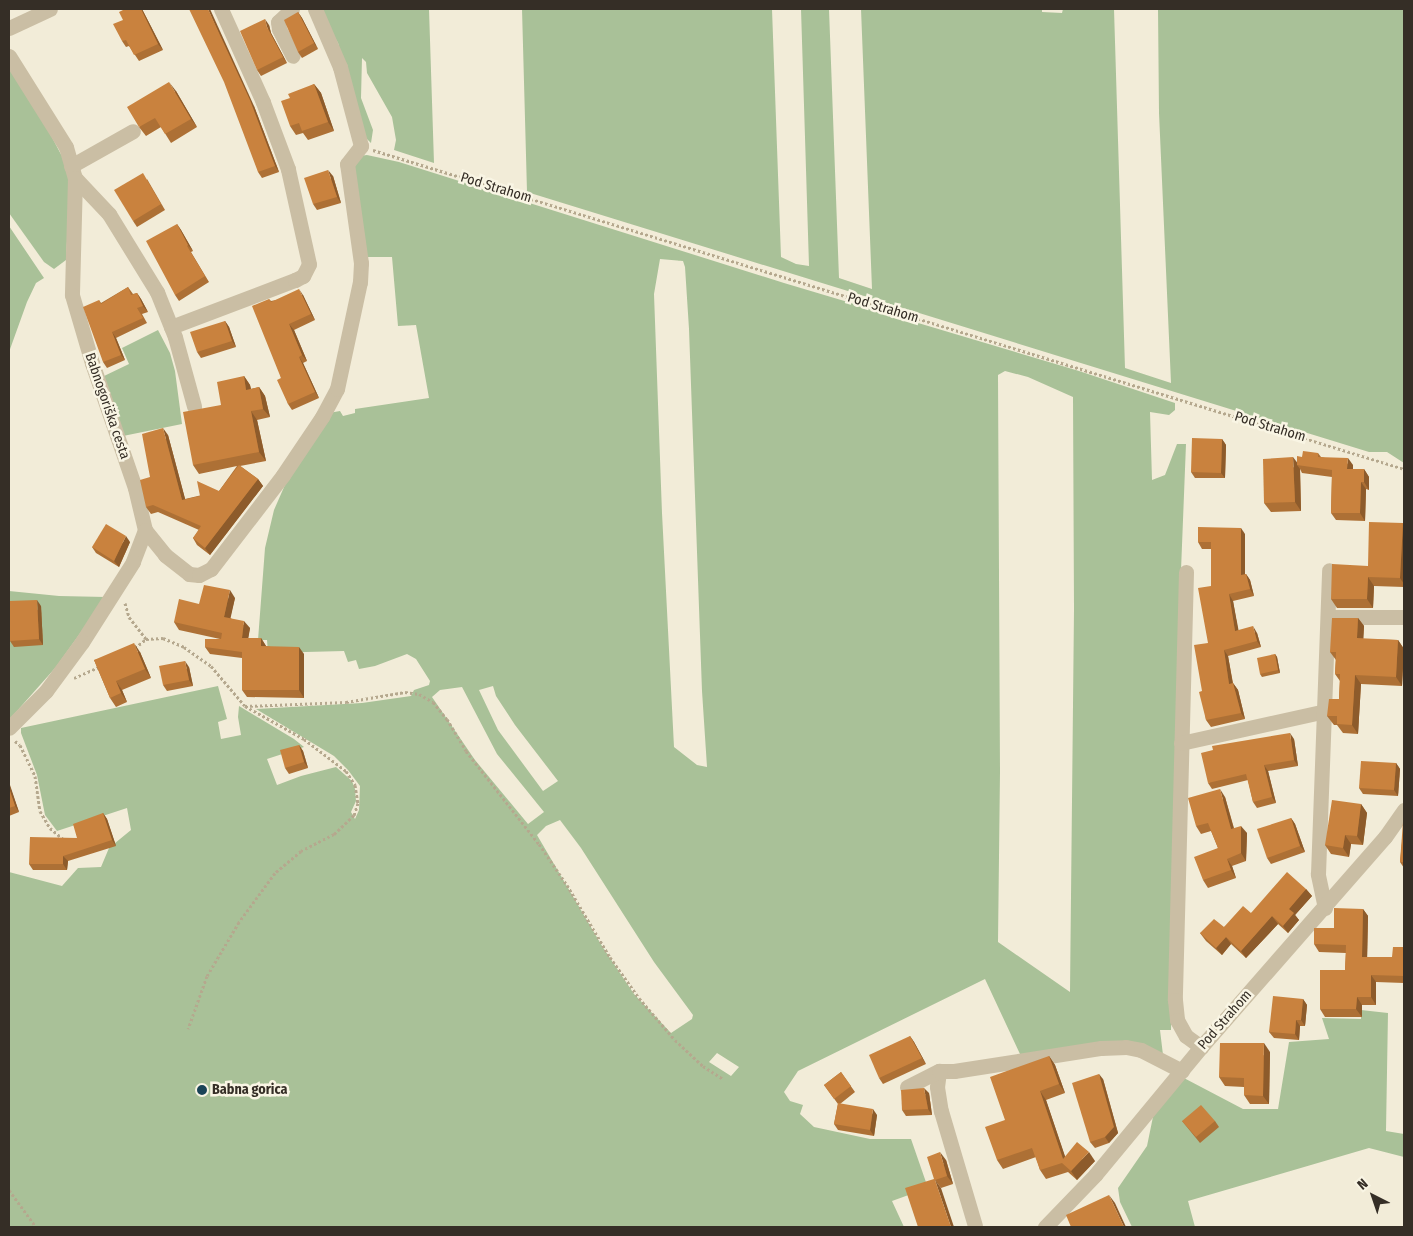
<!DOCTYPE html>
<meta charset="utf-8">
<style>
body{margin:0}
#map{position:relative;width:1413px;height:1236px;overflow:hidden;background:#f2ecd8;font-family:"Fira Sans Condensed",sans-serif}
div>[style]{position:absolute}
.green>*{inset:0;background:#a9c198}
.path>*{height:3px;margin-top:-1.5px;transform-origin:0;background:repeating-linear-gradient(90deg,#b5a88e 0 2.5px,transparent 0 5px)}
.minor>*{height:15px;margin:-7.5px;padding:0 7.5px;transform-origin:7.5px;border-radius:7.5px;background:#cabea4}
.wall>*{inset:0;background:#ad7035}
.shaded-wall>*{inset:0;background:#8d5b2b}
.building>*{inset:0;background:#c9823e}
.dots>*{width:14px;height:14px;translate:-50% -50%;box-sizing:border-box;border:2px solid #f9f5e4;border-radius:50%}
span{translate:-50% -50%;white-space:nowrap;text-align:center;line-height:1.15;-webkit-text-stroke:5px #f9f5e4;paint-order:stroke}
.street-label{font-size:14px;color:#352e26}
.poi-label{font-size:14px;color:#352e26;font-weight:700}
.left{translate:0 -50%;text-align:left}
.frame{position:absolute;inset:0;border:10px solid #352e26;pointer-events:none}
.north{position:absolute;left:1348px;top:1171px;width:50px;height:50px;-webkit-text-stroke:4px #f9f5e4;paint-order:stroke;rotate:319deg;font-size:14px;font-weight:700;line-height:20px;text-align:center;color:#352e26}
.north::after{content:'';display:block;margin:auto;width:18px;height:22px;background:#352e26;clip-path:polygon(50% 0,100% 100%,50% 72%,0 100%)}
</style>
<div id="map">
<div class="green">
<i style="clip-path:polygon(319px 9px,429px 9px,434px 163px,394px 150px,396px 140px,392px 117px,367px 73px,366px 62px,362px 58px,361px 98px,373px 130px,371px 143px,364px 136px,338px 43px)"></i>
<i style="clip-path:polygon(522px 9px,772px 9px,781px 257px,796px 264px,809px 266px,801px 9px,829px 9px,839px 278px,872px 289px,861px 9px,1042px 9px,1042px 12px,1062px 13px,1063px 9px,1114px 9px,1125px 368px,1171px 383px,1159px 113px,1158px 9px,1404px 9px,1404px 463px,1387px 452px,1369px 452px,527px 192px)"></i>
<i style="clip-path:polygon(9px 68px,45px 124px,65px 162px,70px 182px,66px 260px,54px 269px,44px 262px,9px 213px)"></i>
<i style="clip-path:polygon(evenodd,367px 155px,399px 162px,784px 283px,1079px 371px,1175px 403px,1175px 410px,1169px 415px,1150px 412px,1152px 480px,1165px 475px,1177px 444px,1186px 444px,1180px 596px,1171px 1030px,1160px 1030px,1163px 1055px,1020px 1054px,985px 979px,798px 1071px,784px 1092px,790px 1101px,803px 1105px,800px 1114px,814px 1127px,870px 1139px,911px 1139px,928px 1188px,892px 1201px,904px 1227px,9px 1227px,9px 872px,62px 886px,78px 868px,101px 867px,109px 848px,131px 830px,127px 808px,57px 831px,45px 815px,37px 775px,21px 733px,21px 728px,218px 686px,227px 719px,218px 722px,221px 739px,241px 735px,238px 717px,239px 706px,294px 739px,304px 747px,267px 759px,277px 785px,301px 776px,336px 767px,352px 781px,355px 789px,356px 801px,351px 812px,355px 819px,359px 810px,360px 786px,348px 770px,334px 756px,256px 709px,362px 703px,411px 696px,414px 690px,429px 685px,430px 681px,416px 659px,407px 654px,375px 666px,359px 669px,356px 660px,348px 662px,344px 651px,268px 653px,267px 640px,258px 640px,265px 548px,274px 510px,288px 478px,329px 413px,340px 411px,343px 416px,355px 413px,355px 409px,429px 398px,416px 325px,398px 326px,392px 257px,365px 257px,351px 172px,359px 156px,367px 155px,660px 259px,683px 261px,685px 267px,689px 329px,702px 691px,707px 767px,697px 765px,674px 747px,662px 513px,654px 294px,660px 259px,367px 155px,1005px 371px,1028px 377px,1073px 397px,1074px 609px,1070px 992px,998px 942px,1000px 772px,998px 375px,1005px 371px,367px 155px,493px 686px,496px 696px,515px 725px,558px 781px,543px 791px,498px 730px,479px 690px,493px 686px,367px 155px,462px 687px,497px 754px,544px 812px,528px 824px,475px 760px,432px 697px,440px 690px,462px 687px,367px 155px,560px 820px,581px 848px,654px 962px,693px 1015px,692px 1019px,671px 1033px,634px 994px,602px 946px,537px 835px,546px 826px,560px 820px,367px 155px,717px 1053px,739px 1067px,731px 1076px,709px 1062px,717px 1053px)"></i>
<i style="clip-path:polygon(9px 226px,44px 278px,36px 283px,27px 302px,9px 352px)"></i>
<i style="clip-path:polygon(158px 330px,170px 353px,175px 371px,182px 424px,123px 436px,102px 377px,129px 364px,122px 348px)"></i>
<i style="clip-path:polygon(9px 591px,59px 596px,106px 597px,56px 667px,9px 720px)"></i>
<i style="clip-path:polygon(1361px 1010px,1388px 1013px,1386px 1131px,1404px 1134px,1404px 1157px,1369px 1148px,1188px 1201px,1195px 1227px,1132px 1227px,1120px 1202px,1118px 1188px,1147px 1146px,1155px 1107px,1182px 1077px,1243px 1109px,1278px 1109px,1289px 1042px,1329px 1039px,1322px 1018px,1361px 1019px)"></i>
</div>
<div class="path">
<i style="left:373px;top:150px;width:1079px;rotate:17.19deg"></i>
<i style="left:125px;top:603px;width:15px;rotate:74deg"></i>
<i style="left:129px;top:617px;width:28px;rotate:52deg"></i>
<i style="left:146px;top:639px;width:17px;rotate:-3deg"></i>
<i style="left:163px;top:638px;width:23px;rotate:23deg"></i>
<i style="left:184px;top:647px;width:33px;rotate:35deg"></i>
<i style="left:211px;top:666px;width:52px;rotate:49.6deg"></i>
<i style="left:245px;top:706px;width:68px;rotate:29.2deg"></i>
<i style="left:304px;top:739px;width:53px;rotate:37.3deg"></i>
<i style="left:346px;top:771px;width:17px;rotate:57deg"></i>
<i style="left:355px;top:785px;width:18px;rotate:81deg"></i>
<i style="left:358px;top:803px;width:13px;rotate:108deg"></i>
<i style="left:354px;top:815px;width:28px;rotate:136deg"></i>
<i style="left:334px;top:834px;width:37px;rotate:153deg"></i>
<i style="left:301px;top:851px;width:34px;rotate:140deg"></i>
<i style="left:275px;top:873px;width:61px;rotate:126.3deg"></i>
<i style="left:239px;top:922px;width:63px;rotate:120.7deg"></i>
<i style="left:207px;top:976px;width:56px;rotate:109.7deg"></i>
<i style="left:135px;top:648px;width:14px;rotate:-39deg"></i>
<i style="left:74px;top:678px;width:30px;rotate:-24deg"></i>
<i style="left:245px;top:706px;width:101px;rotate:-2.3deg"></i>
<i style="left:346px;top:702px;width:60px;rotate:-9.6deg"></i>
<i style="left:405px;top:692px;width:14px;rotate:8deg"></i>
<i style="left:419px;top:694px;width:16px;rotate:30deg"></i>
<i style="left:433px;top:702px;width:22px;rotate:51deg"></i>
<i style="left:447px;top:719px;width:37px;rotate:59deg"></i>
<i style="left:466px;top:751px;width:118px;rotate:51.9deg"></i>
<i style="left:539px;top:844px;width:50px;rotate:55.7deg"></i>
<i style="left:567px;top:885px;width:84px;rotate:59.2deg"></i>
<i style="left:610px;top:957px;width:50px;rotate:54.7deg"></i>
<i style="left:639px;top:998px;width:55px;rotate:49.4deg"></i>
<i style="left:675px;top:1040px;width:38px;rotate:43deg"></i>
<i style="left:703px;top:1066px;width:24px;rotate:33deg"></i>
<i style="left:15px;top:741px;width:6px;rotate:39deg"></i>
<i style="left:20px;top:745px;width:34px;rotate:64deg"></i>
<i style="left:35px;top:776px;width:35px;rotate:82deg"></i>
<i style="left:40px;top:811px;width:20px;rotate:60deg"></i>
<i style="left:50px;top:828px;width:17px;rotate:40deg"></i>
<i style="left:9px;top:1190px;width:46px;rotate:53.9deg"></i>
</div>
<div class="minor">
<i style="left:292px;top:9px;width:19px;rotate:137deg"></i>
<i style="left:278px;top:22px;width:7px;rotate:82deg"></i>
<i style="left:279px;top:29px;width:30px;rotate:63deg"></i>
<i style="left:9px;top:28px;width:45px;rotate:-24.9deg"></i>
<i style="left:9px;top:56px;width:107px;rotate:57.9deg"></i>
<i style="left:66px;top:147px;width:32px;rotate:74deg"></i>
<i style="left:75px;top:178px;width:117px;rotate:91.5deg"></i>
<i style="left:72px;top:295px;width:71px;rotate:73.6deg"></i>
<i style="left:92px;top:363px;width:132px;rotate:71deg"></i>
<i style="left:135px;top:488px;width:43px;rotate:76.6deg"></i>
<i style="left:145px;top:530px;width:34px;rotate:111deg"></i>
<i style="left:133px;top:562px;width:95px;rotate:122.5deg"></i>
<i style="left:82px;top:642px;width:61px;rotate:126.3deg"></i>
<i style="left:46px;top:691px;width:52px;rotate:135deg"></i>
<i style="left:71px;top:166px;width:71px;rotate:-29.4deg"></i>
<i style="left:75px;top:178px;width:50px;rotate:46.6deg"></i>
<i style="left:109px;top:214px;width:92px;rotate:58.4deg"></i>
<i style="left:157px;top:292px;width:48px;rotate:68.2deg"></i>
<i style="left:175px;top:337px;width:72px;rotate:74.6deg"></i>
<i style="left:171px;top:327px;width:133px;rotate:-20.8deg"></i>
<i style="left:295px;top:280px;width:9px;rotate:-27deg"></i>
<i style="left:303px;top:276px;width:13px;rotate:-63deg"></i>
<i style="left:309px;top:264px;width:97px;rotate:-102.5deg"></i>
<i style="left:288px;top:169px;width:72px;rotate:-110.5deg"></i>
<i style="left:263px;top:102px;width:102px;rotate:-114.3deg"></i>
<i style="left:145px;top:530px;width:32px;rotate:51deg"></i>
<i style="left:165px;top:555px;width:31px;rotate:38deg"></i>
<i style="left:189px;top:574px;width:10px;rotate:6deg"></i>
<i style="left:199px;top:575px;width:13px;rotate:-27deg"></i>
<i style="left:211px;top:569px;width:118px;rotate:-52.5deg"></i>
<i style="left:283px;top:475px;width:70px;rotate:-56.1deg"></i>
<i style="left:322px;top:417px;width:32px;rotate:-62deg"></i>
<i style="left:337px;top:389px;width:109px;rotate:-77.9deg"></i>
<i style="left:360px;top:282px;width:19px;rotate:-87deg"></i>
<i style="left:361px;top:263px;width:100px;rotate:-98deg"></i>
<i style="left:347px;top:164px;width:23px;rotate:-52deg"></i>
<i style="left:361px;top:146px;width:82px;rotate:-104.9deg"></i>
<i style="left:340px;top:67px;width:63px;rotate:-113.3deg"></i>
<i style="left:1186px;top:572px;width:428px;rotate:91.5deg"></i>
<i style="left:1175px;top:1000px;width:20px;rotate:84deg"></i>
<i style="left:1177px;top:1020px;width:18px;rotate:61deg"></i>
<i style="left:1186px;top:1036px;width:19px;rotate:36deg"></i>
<i style="left:1329px;top:617px;width:75px"></i>
<i style="left:1181px;top:743px;width:148px;rotate:-12.5deg"></i>
<i style="left:1325px;top:908px;width:35px;rotate:-102deg"></i>
<i style="left:1318px;top:874px;width:304px;rotate:-87.9deg"></i>
<i style="left:939px;top:1071px;width:16px;rotate:97deg"></i>
<i style="left:937px;top:1087px;width:24px;rotate:81deg"></i>
<i style="left:941px;top:1111px;width:120px;rotate:73.5deg"></i>
<i style="left:907px;top:1087px;width:36px;rotate:-27deg"></i>
<i style="left:939px;top:1071px;width:15px"></i>
<i style="left:954px;top:1071px;width:149px;rotate:-8.9deg"></i>
<i style="left:1101px;top:1048px;width:25px;rotate:-2deg"></i>
<i style="left:1126px;top:1047px;width:15px;rotate:11deg"></i>
<i style="left:1141px;top:1050px;width:46px;rotate:27.1deg"></i>
<i style="left:1045px;top:1227px;width:72px;rotate:-46.1deg"></i>
<i style="left:1095px;top:1175px;width:166px;rotate:-50.4deg"></i>
<i style="left:1201px;top:1047px;width:279px;rotate:-48.8deg"></i>
<i style="left:1385px;top:837px;width:33px;rotate:-55deg"></i>
</div>
<div class="wall">
<i style="clip-path:polygon(125px 9px,142px 9px,163px 50px,139px 61px,129px 46px,126px 47px,122px 41px)"></i>
<i style="clip-path:polygon(298px 12px,302px 18px,318px 49px,302px 58px,298px 52px)"></i>
<i style="clip-path:polygon(269px 25px,271px 33px,287px 63px,261px 76px,257px 70px)"></i>
<i style="clip-path:polygon(314px 84px,321px 93px,334px 131px,308px 140px,303px 133px,296px 135px,290px 126px,290px 98px)"></i>
<i style="clip-path:polygon(176px 91px,197px 127px,171px 143px,161px 127px,146px 136px,139px 127px)"></i>
<i style="clip-path:polygon(254px 106px,279px 172px,262px 178px,258px 172px)"></i>
<i style="clip-path:polygon(333px 176px,341px 203px,317px 210px,313px 204px)"></i>
<i style="clip-path:polygon(147px 179px,165px 210px,137px 227px,133px 221px)"></i>
<i style="clip-path:polygon(177px 224px,181px 230px,193px 251px,191px 252px,209px 282px,179px 301px,175px 295px)"></i>
<i style="clip-path:polygon(128px 287px,133px 294px,137px 293px,141px 299px,148px 312px,142px 314px,147px 323px,116px 338px,125px 360px,107px 368px,103px 362px,99px 300px,101px 303px)"></i>
<i style="clip-path:polygon(303px 295px,315px 320px,294px 330px,307px 361px,303px 363px,319px 398px,292px 410px,288px 404px,281px 378px,269px 299px,271px 301px)"></i>
<i style="clip-path:polygon(225px 321px,229px 327px,236px 347px,201px 358px,197px 352px)"></i>
<i style="clip-path:polygon(244px 376px,250px 385px,251px 389px,259px 387px,265px 396px,270px 417px,257px 420px,266px 461px,240px 466px,258px 479px,263px 486px,210px 555px,197px 545px,193px 538px,199px 530px,158px 512px,151px 514px,146px 507px,150px 477px,168px 435px,185px 499px,219px 491px,237px 466px,199px 474px,193px 465px,221px 405px)"></i>
<i style="clip-path:polygon(1222px 439px,1226px 445px,1225px 478px,1195px 478px,1191px 472px)"></i>
<i style="clip-path:polygon(1318px 453px,1321px 457px,1353px 465px,1353px 469px,1364px 469px,1369px 477px,1369px 490px,1366px 489px,1365px 521px,1336px 520px,1331px 513px,1332px 477px,1302px 473px,1300px 469px,1301px 511px,1271px 512px,1264px 503px,1302px 457px)"></i>
<i style="clip-path:polygon(1403px 523px,1404px 526px,1404px 587px,1374px 586px,1373px 608px,1337px 608px,1331px 599px,1368px 566px)"></i>
<i style="clip-path:polygon(1245px 534px,1245px 574px,1246px 574px,1250px 580px,1254px 596px,1233px 601px,1238px 630px,1257px 633px,1261px 647px,1228px 656px,1233px 683px,1238px 690px,1245px 719px,1211px 727px,1206px 720px,1202px 691px,1208px 643px,1211px 586px,1211px 549px,1202px 549px,1198px 542px)"></i>
<i style="clip-path:polygon(130px 542px,119px 567px,96px 553px,92px 547px)"></i>
<i style="clip-path:polygon(235px 598px,230px 618px,250px 628px,248px 638px,261px 638px,266px 646px,304px 654px,304px 698px,247px 697px,242px 690px,242px 658px,210px 654px,205px 647px,220px 639px,179px 630px,174px 622px,199px 604px)"></i>
<i style="clip-path:polygon(41px 606px,43px 645px,14px 647px,10px 641px)"></i>
<i style="clip-path:polygon(1358px 618px,1364px 626px,1363px 639px,1398px 640px,1404px 649px,1402px 686px,1361px 684px,1358px 734px,1343px 733px,1337px 725px,1334px 725px,1327px 716px,1339px 699px,1340px 681px,1335px 674px,1336px 660px,1330px 652px)"></i>
<i style="clip-path:polygon(140px 652px,151px 678px,122px 690px,127px 702px,116px 707px,110px 698px,94px 660px)"></i>
<i style="clip-path:polygon(1275px 654px,1277px 657px,1280px 673px,1262px 677px,1260px 674px)"></i>
<i style="clip-path:polygon(189px 667px,193px 686px,167px 691px,163px 685px)"></i>
<i style="clip-path:polygon(1294px 739px,1298px 766px,1268px 771px,1276px 803px,1257px 808px,1253px 802px,1248px 780px,1212px 789px,1208px 783px)"></i>
<i style="clip-path:polygon(299px 745px,303px 751px,308px 768px,289px 774px,285px 768px)"></i>
<i style="clip-path:polygon(1396px 763px,1400px 769px,1398px 796px,1363px 794px,1359px 788px)"></i>
<i style="clip-path:polygon(9px 784px,19px 812px,9px 816px)"></i>
<i style="clip-path:polygon(1225px 797px,1234px 828px,1247px 833px,1246px 861px,1232px 866px,1236px 878px,1208px 888px,1203px 880px,1218px 848px,1211px 831px,1201px 834px,1196px 826px)"></i>
<i style="clip-path:polygon(1361px 804px,1367px 813px,1363px 845px,1351px 844px,1349px 857px,1331px 854px,1325px 845px)"></i>
<i style="clip-path:polygon(103px 813px,107px 819px,116px 846px,68px 861px,67px 870px,33px 870px,29px 864px,77px 838px)"></i>
<i style="clip-path:polygon(1291px 818px,1295px 824px,1305px 852px,1271px 864px,1267px 858px)"></i>
<i style="clip-path:polygon(1404px 822px,1404px 868px,1400px 862px)"></i>
<i style="clip-path:polygon(1306px 889px,1312px 896px,1295px 915px,1299px 920px,1288px 933px,1278px 924px,1246px 958px,1231px 944px,1222px 955px,1206px 941px,1200px 933px,1224px 927px,1251px 913px)"></i>
<i style="clip-path:polygon(1363px 909px,1368px 916px,1367px 957px,1392px 957px,1404px 947px,1404px 983px,1376px 982px,1376px 1005px,1362px 1005px,1362px 1017px,1325px 1017px,1320px 1009px,1345px 970px,1346px 953px,1319px 952px,1314px 944px,1334px 928px)"></i>
<i style="clip-path:polygon(1303px 999px,1307px 1005px,1305px 1026px,1300px 1026px,1299px 1040px,1274px 1038px,1269px 1032px)"></i>
<i style="clip-path:polygon(910px 1036px,914px 1042px,926px 1064px,883px 1084px,879px 1078px)"></i>
<i style="clip-path:polygon(1270px 1052px,1269px 1104px,1250px 1104px,1244px 1095px,1244px 1087px,1225px 1086px,1219px 1077px)"></i>
<i style="clip-path:polygon(1049px 1056px,1055px 1065px,1065px 1093px,1046px 1100px,1065px 1157px,1095px 1161px,1077px 1180px,1068px 1172px,1046px 1179px,1040px 1170px,1036px 1157px,1003px 1169px,997px 1160px,1005px 1120px)"></i>
<i style="clip-path:polygon(841px 1072px,855px 1092px,840px 1104px,877px 1115px,874px 1136px,838px 1130px,834px 1124px,838px 1104px,824px 1085px)"></i>
<i style="clip-path:polygon(1103px 1079px,1118px 1133px,1109px 1143px,1095px 1148px,1090px 1142px)"></i>
<i style="clip-path:polygon(929px 1093px,932px 1115px,906px 1116px,902px 1110px)"></i>
<i style="clip-path:polygon(1182px 1121px,1215px 1121px,1219px 1127px,1200px 1143px)"></i>
<i style="clip-path:polygon(946px 1160px,953px 1184px,941px 1188px,934px 1179px)"></i>
</div>
<div class="shaded-wall">
<i style="clip-path:polygon(141px 9px,142px 9px,163px 50px,158px 44px)"></i>
<i style="clip-path:polygon(208px 9px,210px 9px,254px 106px,279px 172px,275px 166px)"></i>
<i style="clip-path:polygon(298px 12px,302px 18px,318px 49px,314px 43px)"></i>
<i style="clip-path:polygon(265px 19px,269px 25px,271px 33px,287px 63px,283px 57px,267px 27px)"></i>
<i style="clip-path:polygon(169px 82px,176px 91px,197px 127px,191px 119px)"></i>
<i style="clip-path:polygon(314px 84px,321px 93px,334px 131px,328px 122px)"></i>
<i style="clip-path:polygon(328px 170px,333px 176px,341px 203px,337px 197px)"></i>
<i style="clip-path:polygon(177px 224px,181px 230px,193px 251px,188px 245px)"></i>
<i style="clip-path:polygon(299px 289px,303px 295px,315px 320px,311px 314px)"></i>
<i style="clip-path:polygon(137px 293px,141px 299px,148px 312px,143px 306px)"></i>
<i style="clip-path:polygon(225px 321px,229px 327px,236px 347px,232px 341px)"></i>
<i style="clip-path:polygon(289px 324px,294px 330px,307px 361px,302px 355px)"></i>
<i style="clip-path:polygon(112px 332px,116px 338px,125px 360px,121px 355px)"></i>
<i style="clip-path:polygon(299px 357px,303px 363px,319px 398px,315px 392px)"></i>
<i style="clip-path:polygon(244px 376px,250px 385px,253px 399px,246px 390px)"></i>
<i style="clip-path:polygon(259px 387px,265px 396px,270px 417px,263px 409px)"></i>
<i style="clip-path:polygon(251px 411px,257px 420px,266px 461px,259px 452px)"></i>
<i style="clip-path:polygon(163px 428px,168px 435px,187px 506px,182px 500px)"></i>
<i style="clip-path:polygon(1222px 439px,1226px 445px,1225px 478px,1221px 473px)"></i>
<i style="clip-path:polygon(1293px 457px,1299px 465px,1297px 465px,1300px 469px,1301px 511px,1295px 502px)"></i>
<i style="clip-path:polygon(1348px 458px,1353px 465px,1353px 476px,1347px 469px)"></i>
<i style="clip-path:polygon(1364px 469px,1369px 477px,1369px 490px,1364px 482px)"></i>
<i style="clip-path:polygon(258px 479px,263px 486px,210px 555px,205px 548px)"></i>
<i style="clip-path:polygon(1361px 482px,1366px 489px,1365px 521px,1360px 513px)"></i>
<i style="clip-path:polygon(1403px 523px,1404px 526px,1404px 584px,1400px 578px)"></i>
<i style="clip-path:polygon(1241px 528px,1245px 534px,1245px 582px,1241px 575px)"></i>
<i style="clip-path:polygon(126px 536px,130px 542px,119px 567px,114px 561px)"></i>
<i style="clip-path:polygon(1246px 574px,1250px 580px,1254px 596px,1250px 589px)"></i>
<i style="clip-path:polygon(1368px 577px,1374px 586px,1373px 608px,1367px 599px)"></i>
<i style="clip-path:polygon(230px 590px,235px 598px,229px 625px,224px 617px)"></i>
<i style="clip-path:polygon(1229px 594px,1233px 601px,1240px 638px,1235px 631px)"></i>
<i style="clip-path:polygon(37px 600px,41px 606px,43px 645px,39px 639px)"></i>
<i style="clip-path:polygon(1358px 618px,1364px 626px,1363px 647px,1357px 638px)"></i>
<i style="clip-path:polygon(244px 621px,250px 628px,247px 646px,242px 638px)"></i>
<i style="clip-path:polygon(1253px 626px,1257px 633px,1261px 647px,1257px 641px)"></i>
<i style="clip-path:polygon(261px 638px,266px 646px,266px 654px,261px 646px)"></i>
<i style="clip-path:polygon(1398px 640px,1404px 649px,1402px 686px,1396px 677px)"></i>
<i style="clip-path:polygon(134px 643px,140px 652px,151px 678px,145px 669px)"></i>
<i style="clip-path:polygon(299px 647px,304px 654px,304px 698px,299px 690px)"></i>
<i style="clip-path:polygon(1224px 650px,1228px 656px,1234px 691px,1229px 684px)"></i>
<i style="clip-path:polygon(1275px 654px,1277px 657px,1280px 673px,1278px 670px)"></i>
<i style="clip-path:polygon(185px 661px,189px 667px,193px 686px,189px 680px)"></i>
<i style="clip-path:polygon(1355px 675px,1361px 684px,1358px 734px,1352px 725px)"></i>
<i style="clip-path:polygon(116px 681px,122px 690px,127px 702px,121px 693px)"></i>
<i style="clip-path:polygon(1233px 683px,1238px 690px,1245px 719px,1241px 713px)"></i>
<i style="clip-path:polygon(1290px 733px,1294px 739px,1298px 766px,1294px 760px)"></i>
<i style="clip-path:polygon(299px 745px,303px 751px,308px 768px,304px 762px)"></i>
<i style="clip-path:polygon(1396px 763px,1400px 769px,1398px 796px,1394px 790px)"></i>
<i style="clip-path:polygon(1264px 765px,1268px 771px,1276px 803px,1272px 797px)"></i>
<i style="clip-path:polygon(9px 784px,10px 785px,19px 812px,15px 806px,9px 788px)"></i>
<i style="clip-path:polygon(1220px 789px,1225px 797px,1236px 837px,1231px 829px)"></i>
<i style="clip-path:polygon(1361px 804px,1367px 813px,1363px 845px,1357px 836px)"></i>
<i style="clip-path:polygon(103px 813px,107px 819px,116px 846px,112px 840px)"></i>
<i style="clip-path:polygon(1291px 818px,1295px 824px,1305px 852px,1300px 846px)"></i>
<i style="clip-path:polygon(1241px 826px,1247px 833px,1246px 861px,1241px 853px)"></i>
<i style="clip-path:polygon(1345px 835px,1351px 844px,1349px 857px,1343px 848px)"></i>
<i style="clip-path:polygon(63px 856px,68px 861px,67px 870px,63px 864px)"></i>
<i style="clip-path:polygon(1227px 859px,1232px 866px,1236px 878px,1231px 870px)"></i>
<i style="clip-path:polygon(1306px 889px,1312px 896px,1295px 915px,1299px 920px,1288px 933px,1283px 926px,1289px 909px)"></i>
<i style="clip-path:polygon(1363px 909px,1368px 916px,1367px 965px,1362px 957px)"></i>
<i style="clip-path:polygon(1272px 916px,1278px 924px,1246px 958px,1241px 951px)"></i>
<i style="clip-path:polygon(1226px 937px,1231px 944px,1222px 955px,1216px 948px)"></i>
<i style="clip-path:polygon(1371px 975px,1376px 982px,1376px 1005px,1371px 997px)"></i>
<i style="clip-path:polygon(1357px 997px,1362px 1005px,1362px 1017px,1356px 1009px)"></i>
<i style="clip-path:polygon(1303px 999px,1307px 1005px,1305px 1026px,1301px 1020px)"></i>
<i style="clip-path:polygon(1296px 1020px,1300px 1026px,1299px 1040px,1295px 1034px)"></i>
<i style="clip-path:polygon(910px 1036px,914px 1042px,926px 1064px,922px 1058px)"></i>
<i style="clip-path:polygon(1264px 1043px,1270px 1052px,1269px 1104px,1263px 1096px)"></i>
<i style="clip-path:polygon(1049px 1056px,1055px 1065px,1065px 1093px,1059px 1084px)"></i>
<i style="clip-path:polygon(1099px 1074px,1103px 1079px,1118px 1133px,1109px 1143px,1105px 1137px)"></i>
<i style="clip-path:polygon(924px 1088px,929px 1093px,932px 1115px,928px 1109px)"></i>
<i style="clip-path:polygon(1040px 1091px,1046px 1100px,1069px 1168px,1063px 1159px)"></i>
<i style="clip-path:polygon(873px 1109px,877px 1115px,874px 1136px,870px 1130px)"></i>
<i style="clip-path:polygon(940px 1152px,946px 1160px,953px 1184px,947px 1176px)"></i>
<i style="clip-path:polygon(1089px 1152px,1095px 1161px,1077px 1180px,1071px 1171px)"></i>
<i style="clip-path:polygon(935px 1180px,941px 1188px,954px 1227px,951px 1227px)"></i>
<i style="clip-path:polygon(1109px 1195px,1115px 1203px,1126px 1227px,1124px 1227px)"></i>
</div>
<div class="building">
<i style="clip-path:polygon(125px 9px,141px 9px,158px 44px,134px 55px,126px 40px,122px 41px,113px 24px,123px 20px,119px 12px)"></i>
<i style="clip-path:polygon(189px 9px,208px 9px,250px 100px,275px 166px,258px 172px,224px 82px)"></i>
<i style="clip-path:polygon(298px 12px,314px 43px,298px 52px,284px 20px)"></i>
<i style="clip-path:polygon(265px 19px,267px 27px,283px 57px,257px 70px,240px 31px)"></i>
<i style="clip-path:polygon(169px 82px,191px 119px,165px 134px,155px 118px,139px 127px,127px 107px)"></i>
<i style="clip-path:polygon(314px 84px,328px 122px,302px 131px,299px 123px,290px 126px,281px 101px,290px 98px,288px 94px)"></i>
<i style="clip-path:polygon(328px 170px,337px 197px,313px 204px,304px 178px)"></i>
<i style="clip-path:polygon(143px 173px,161px 204px,133px 221px,114px 190px)"></i>
<i style="clip-path:polygon(177px 224px,188px 245px,187px 246px,205px 276px,175px 295px,146px 241px)"></i>
<i style="clip-path:polygon(128px 287px,131px 295px,137px 293px,143px 306px,137px 308px,143px 318px,112px 332px,121px 355px,103px 362px,83px 307px,99px 300px,101px 304px)"></i>
<i style="clip-path:polygon(299px 289px,311px 314px,289px 324px,302px 355px,299px 357px,315px 392px,288px 404px,277px 380px,281px 378px,252px 306px,269px 299px,271px 302px)"></i>
<i style="clip-path:polygon(225px 321px,232px 341px,197px 352px,190px 332px)"></i>
<i style="clip-path:polygon(244px 376px,246px 390px,259px 387px,263px 409px,251px 411px,259px 452px,193px 465px,183px 412px,221px 405px,217px 382px)"></i>
<i style="clip-path:polygon(163px 428px,182px 500px,200px 496px,197px 481px,219px 491px,239px 465px,258px 479px,205px 548px,193px 538px,201px 526px,153px 505px,146px 507px,140px 480px,150px 477px,142px 434px)"></i>
<i style="clip-path:polygon(1192px 438px,1222px 439px,1221px 473px,1191px 472px)"></i>
<i style="clip-path:polygon(1303px 451px,1318px 453px,1318px 457px,1348px 458px,1347px 469px,1364px 469px,1364px 482px,1361px 482px,1360px 513px,1331px 513px,1332px 470px,1297px 465px,1297px 456px,1302px 457px)"></i>
<i style="clip-path:polygon(1293px 457px,1295px 502px,1264px 503px,1263px 459px)"></i>
<i style="clip-path:polygon(1369px 522px,1403px 523px,1400px 578px,1368px 577px,1367px 599px,1331px 599px,1332px 564px,1368px 566px)"></i>
<i style="clip-path:polygon(106px 524px,126px 536px,114px 561px,92px 547px)"></i>
<i style="clip-path:polygon(1198px 527px,1241px 528px,1241px 575px,1246px 574px,1250px 589px,1229px 594px,1235px 631px,1253px 626px,1257px 641px,1224px 650px,1229px 684px,1233px 683px,1241px 713px,1206px 720px,1199px 692px,1202px 691px,1194px 645px,1208px 643px,1198px 588px,1211px 586px,1211px 542px,1198px 542px)"></i>
<i style="clip-path:polygon(204px 585px,230px 590px,224px 617px,244px 621px,242px 638px,261px 638px,261px 646px,299px 647px,299px 690px,242px 690px,242px 652px,205px 647px,205px 639px,221px 639px,222px 633px,174px 622px,179px 599px,199px 604px)"></i>
<i style="clip-path:polygon(37px 600px,39px 639px,10px 641px,9px 601px)"></i>
<i style="clip-path:polygon(1332px 618px,1358px 618px,1357px 638px,1398px 640px,1396px 677px,1355px 675px,1352px 725px,1337px 724px,1337px 716px,1327px 716px,1329px 699px,1339px 699px,1340px 674px,1335px 674px,1336px 652px,1330px 652px)"></i>
<i style="clip-path:polygon(134px 643px,145px 669px,116px 681px,121px 693px,110px 698px,94px 660px)"></i>
<i style="clip-path:polygon(1275px 654px,1278px 670px,1260px 674px,1257px 658px)"></i>
<i style="clip-path:polygon(185px 661px,189px 680px,163px 685px,159px 666px)"></i>
<i style="clip-path:polygon(1290px 733px,1294px 760px,1264px 765px,1272px 797px,1253px 802px,1246px 774px,1208px 783px,1201px 753px,1213px 750px,1212px 746px)"></i>
<i style="clip-path:polygon(299px 745px,304px 762px,285px 768px,280px 750px)"></i>
<i style="clip-path:polygon(1361px 761px,1396px 763px,1394px 790px,1359px 788px)"></i>
<i style="clip-path:polygon(9px 788px,15px 806px,9px 808px)"></i>
<i style="clip-path:polygon(1220px 789px,1231px 829px,1241px 826px,1241px 853px,1227px 859px,1231px 870px,1203px 880px,1194px 857px,1218px 848px,1208px 823px,1196px 826px,1188px 798px)"></i>
<i style="clip-path:polygon(1332px 800px,1361px 804px,1357px 836px,1345px 835px,1343px 848px,1325px 845px)"></i>
<i style="clip-path:polygon(103px 813px,112px 840px,63px 856px,63px 864px,29px 864px,30px 837px,77px 838px,73px 824px)"></i>
<i style="clip-path:polygon(1291px 818px,1300px 846px,1267px 858px,1257px 829px)"></i>
<i style="clip-path:polygon(1403px 822px,1404px 822px,1404px 862px,1400px 862px)"></i>
<i style="clip-path:polygon(1287px 872px,1306px 889px,1289px 909px,1294px 913px,1283px 926px,1272px 916px,1241px 951px,1226px 937px,1216px 948px,1200px 933px,1214px 919px,1224px 927px,1243px 906px,1251px 913px)"></i>
<i style="clip-path:polygon(1334px 908px,1363px 909px,1362px 957px,1392px 957px,1393px 947px,1404px 947px,1404px 976px,1371px 975px,1371px 997px,1357px 997px,1356px 1009px,1320px 1009px,1320px 970px,1345px 970px,1346px 945px,1314px 944px,1314px 928px,1334px 928px)"></i>
<i style="clip-path:polygon(1273px 996px,1303px 999px,1301px 1020px,1296px 1020px,1295px 1034px,1269px 1032px)"></i>
<i style="clip-path:polygon(910px 1036px,922px 1058px,879px 1078px,869px 1055px)"></i>
<i style="clip-path:polygon(1220px 1043px,1264px 1043px,1263px 1096px,1244px 1095px,1244px 1078px,1219px 1077px)"></i>
<i style="clip-path:polygon(1049px 1056px,1059px 1084px,1040px 1091px,1063px 1159px,1077px 1142px,1089px 1152px,1071px 1171px,1062px 1163px,1040px 1170px,1032px 1148px,997px 1160px,985px 1127px,1005px 1120px,990px 1077px)"></i>
<i style="clip-path:polygon(841px 1072px,851px 1086px,834px 1099px,824px 1085px)"></i>
<i style="clip-path:polygon(1099px 1074px,1114px 1127px,1105px 1137px,1090px 1142px,1072px 1083px)"></i>
<i style="clip-path:polygon(924px 1088px,928px 1109px,902px 1110px,901px 1090px)"></i>
<i style="clip-path:polygon(838px 1103px,873px 1109px,870px 1130px,834px 1124px)"></i>
<i style="clip-path:polygon(1201px 1105px,1215px 1121px,1196px 1137px,1182px 1121px)"></i>
<i style="clip-path:polygon(940px 1152px,947px 1176px,935px 1180px,951px 1227px,918px 1227px,905px 1188px,934px 1179px,927px 1157px)"></i>
<i style="clip-path:polygon(1109px 1195px,1124px 1227px,1071px 1227px,1066px 1215px)"></i>
</div>
<div class="dots">
<i style="left:202px;top:1090px;background:#1a4457"></i>
</div>
<div class="street-label">
<span style="left:496px;top:188px;rotate:17deg">Pod Strahom</span>
<span style="left:883px;top:308px;rotate:17deg">Pod Strahom</span>
<span style="left:107px;top:406px;rotate:71deg">Babnogoriška cesta</span>
<span style="left:1270px;top:427px;rotate:17deg">Pod Strahom</span>
<span style="left:1225px;top:1020px;rotate:-49deg">Pod Strahom</span>
</div>
<div class="poi-label">
<span class="left" style="left:212px;top:1090px">Babna gorica</span>
</div>
<div class="frame"></div>
<div class="north">N</div>
</div>
